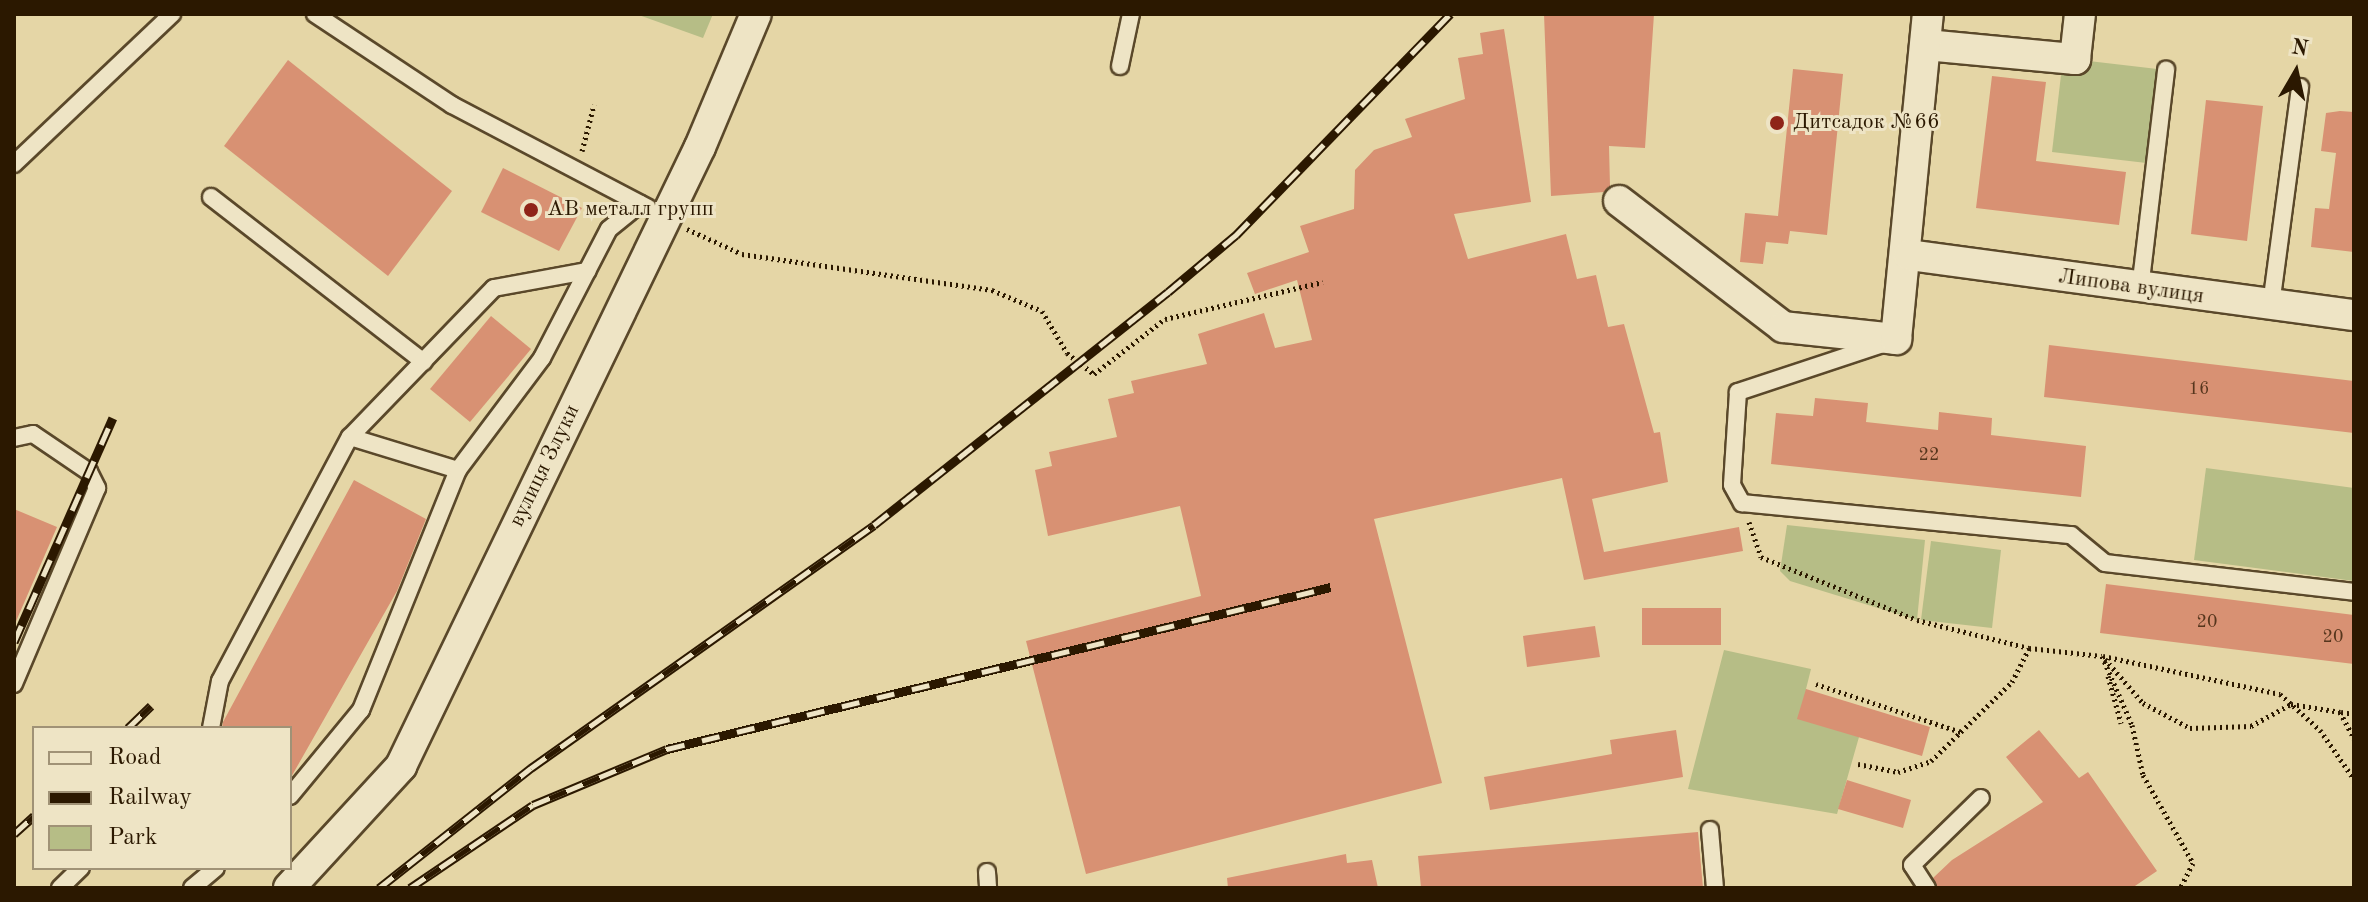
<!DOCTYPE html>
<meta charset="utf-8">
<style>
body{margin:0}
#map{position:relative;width:2368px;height:902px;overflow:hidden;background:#e5d6a6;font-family:"Old Standard TT",serif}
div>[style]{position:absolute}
.green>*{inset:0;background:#b6bd86}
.building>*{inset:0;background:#d89173}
.path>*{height:5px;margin-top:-2.5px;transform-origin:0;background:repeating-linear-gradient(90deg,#2b1800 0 2px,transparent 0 6px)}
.roads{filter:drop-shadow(2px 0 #5a482a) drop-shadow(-2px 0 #5a482a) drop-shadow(0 2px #5a482a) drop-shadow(0 -2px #5a482a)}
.lane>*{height:16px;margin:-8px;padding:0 8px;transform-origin:8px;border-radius:8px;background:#eee4c5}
.street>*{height:30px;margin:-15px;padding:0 15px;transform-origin:15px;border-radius:15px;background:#eee4c5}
.rail>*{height:9px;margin-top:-4.5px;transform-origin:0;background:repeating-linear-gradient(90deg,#eee4c5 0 18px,#2b1800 0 36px);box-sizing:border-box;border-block:2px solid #2b1800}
.dots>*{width:22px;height:22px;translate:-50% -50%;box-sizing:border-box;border:4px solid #eee4c5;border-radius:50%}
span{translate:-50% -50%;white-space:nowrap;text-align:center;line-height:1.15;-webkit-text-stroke:6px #eee4c5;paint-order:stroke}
.number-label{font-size:18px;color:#56361d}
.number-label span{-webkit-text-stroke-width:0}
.poi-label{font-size:22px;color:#2b1800}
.left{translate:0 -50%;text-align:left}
.street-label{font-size:22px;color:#2b1800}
.frame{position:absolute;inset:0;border:16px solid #2b1800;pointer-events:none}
.legend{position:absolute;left:32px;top:726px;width:260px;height:144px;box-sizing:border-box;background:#eee4c5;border:2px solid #a09276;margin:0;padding:10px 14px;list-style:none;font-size:24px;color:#2b1800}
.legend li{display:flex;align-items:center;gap:16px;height:40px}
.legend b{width:40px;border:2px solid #a09276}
.north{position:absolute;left:2256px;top:32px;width:80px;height:80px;-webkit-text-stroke:6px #eee4c5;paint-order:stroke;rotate:9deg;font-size:22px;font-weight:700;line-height:32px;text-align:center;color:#2b1800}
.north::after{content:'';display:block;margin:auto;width:28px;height:36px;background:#2b1800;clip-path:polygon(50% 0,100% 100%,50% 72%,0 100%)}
</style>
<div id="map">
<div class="green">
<i style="clip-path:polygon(636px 14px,713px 14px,703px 38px)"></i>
<i style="clip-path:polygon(2063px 58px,2166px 70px,2155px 164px,2052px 152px)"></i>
<i style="clip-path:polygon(2206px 468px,2354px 488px,2354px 581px,2194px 560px)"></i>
<i style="clip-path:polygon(1787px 525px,1925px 540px,1917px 620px,1790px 581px,1780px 571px)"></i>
<i style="clip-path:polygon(1931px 541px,2001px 550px,1992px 628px,1921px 620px)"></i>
<i style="clip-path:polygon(1724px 650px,1811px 669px,1806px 689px,1859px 737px,1837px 814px,1688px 789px)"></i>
</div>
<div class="building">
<i style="clip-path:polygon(1544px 14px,1654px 14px,1645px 148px,1609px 146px,1610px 186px,1604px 192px,1551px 196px)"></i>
<i style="clip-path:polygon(1504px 29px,1531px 202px,1454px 214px,1468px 259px,1566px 234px,1577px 279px,1596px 275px,1608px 327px,1624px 324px,1654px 433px,1660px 432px,1668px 482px,1592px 499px,1604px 552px,1739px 527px,1743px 551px,1584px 580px,1562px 478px,1374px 519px,1442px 783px,1086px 874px,1026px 641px,1201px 596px,1180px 506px,1048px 536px,1035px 470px,1052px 466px,1049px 452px,1117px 437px,1108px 399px,1134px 393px,1131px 381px,1207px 364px,1198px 334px,1264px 313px,1275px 348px,1312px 340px,1297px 280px,1255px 294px,1247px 273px,1309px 252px,1300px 226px,1354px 209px,1355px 170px,1374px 150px,1412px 137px,1405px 119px,1465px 99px,1458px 58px,1483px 54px,1480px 33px)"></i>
<i style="clip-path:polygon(288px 60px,452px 191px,388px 276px,224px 146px)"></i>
<i style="clip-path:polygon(1793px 69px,1843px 74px,1827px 235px,1790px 231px,1788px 244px,1766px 242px,1763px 264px,1740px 262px,1745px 213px,1778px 216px)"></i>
<i style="clip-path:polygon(1992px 76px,2046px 82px,2036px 161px,2126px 172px,2119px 225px,1976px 208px)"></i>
<i style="clip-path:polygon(2206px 100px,2263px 106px,2247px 241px,2191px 234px)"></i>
<i style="clip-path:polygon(2340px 111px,2354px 112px,2354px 252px,2311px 247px,2315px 208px,2329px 209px,2336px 153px,2321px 151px,2326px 113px)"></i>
<i style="clip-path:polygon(503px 168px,582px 208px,559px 251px,481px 212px)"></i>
<i style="clip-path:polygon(491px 316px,531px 349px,470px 422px,430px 389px)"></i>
<i style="clip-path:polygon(2049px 345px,2354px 381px,2354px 433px,2044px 397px)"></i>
<i style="clip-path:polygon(1815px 398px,1868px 403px,1866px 422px,1938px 430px,1939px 412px,1992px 418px,1991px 435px,2086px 446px,2081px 497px,1771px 464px,1776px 413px,1813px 416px)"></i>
<i style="clip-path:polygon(354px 480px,426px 519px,397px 591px,290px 779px,290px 728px,222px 728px,223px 722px)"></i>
<i style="clip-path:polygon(14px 509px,57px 527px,14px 626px)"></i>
<i style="clip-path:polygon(2106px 584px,2354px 615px,2354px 664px,2100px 633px)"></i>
<i style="clip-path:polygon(1642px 608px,1721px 608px,1721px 645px,1642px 645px)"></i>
<i style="clip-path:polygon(1595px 626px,1600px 657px,1527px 667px,1523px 636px)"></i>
<i style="clip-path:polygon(1806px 689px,1930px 727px,1922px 756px,1797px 719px)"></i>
<i style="clip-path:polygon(1676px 730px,1683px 777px,1490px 810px,1484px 777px,1612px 754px,1610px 740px)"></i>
<i style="clip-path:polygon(2039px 730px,2079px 778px,2088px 772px,2157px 871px,2132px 888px,1938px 888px,1933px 878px,1952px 860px,2043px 802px,2006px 757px)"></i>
<i style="clip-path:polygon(1847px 780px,1911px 800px,1903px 828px,1838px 809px)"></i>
<i style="clip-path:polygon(1698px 832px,1703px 888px,1421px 888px,1418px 856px)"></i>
<i style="clip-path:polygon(1346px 854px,1347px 863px,1372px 860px,1378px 888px,1228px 888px,1227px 878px)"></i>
</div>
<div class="path">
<i style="left:582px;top:151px;width:48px;rotate:-75.4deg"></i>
<i style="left:687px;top:229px;width:60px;rotate:24.4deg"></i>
<i style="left:742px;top:254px;width:253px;rotate:8.2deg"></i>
<i style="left:992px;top:290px;width:54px;rotate:22.8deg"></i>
<i style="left:1042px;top:311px;width:49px;rotate:59.2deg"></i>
<i style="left:1067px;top:353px;width:34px;rotate:38deg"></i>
<i style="left:1094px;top:374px;width:90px;rotate:-37.8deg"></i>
<i style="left:1165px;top:319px;width:162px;rotate:-13.2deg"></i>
<i style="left:1749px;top:522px;width:37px;rotate:71deg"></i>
<i style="left:1761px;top:557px;width:168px;rotate:22deg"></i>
<i style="left:1917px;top:620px;width:115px;rotate:14deg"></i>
<i style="left:2029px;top:648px;width:73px;rotate:6.3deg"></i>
<i style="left:2102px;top:656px;width:75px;rotate:66.5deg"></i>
<i style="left:2132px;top:725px;width:51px;rotate:77.6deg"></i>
<i style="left:2143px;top:775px;width:101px;rotate:60.4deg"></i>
<i style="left:2193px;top:863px;width:28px;rotate:117deg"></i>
<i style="left:2103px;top:656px;width:181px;rotate:12.1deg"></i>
<i style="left:2280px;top:694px;width:54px;rotate:42deg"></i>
<i style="left:2320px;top:730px;width:60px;rotate:55.2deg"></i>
<i style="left:2105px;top:659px;width:58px;rotate:49.2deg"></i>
<i style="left:2143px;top:703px;width:53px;rotate:28deg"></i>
<i style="left:2190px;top:728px;width:61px;rotate:-1.9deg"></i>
<i style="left:2251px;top:726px;width:46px;rotate:-28.8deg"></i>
<i style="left:2291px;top:704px;width:50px;rotate:9.3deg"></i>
<i style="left:2340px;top:712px;width:30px;rotate:62deg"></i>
<i style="left:2108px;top:676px;width:49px;rotate:74.5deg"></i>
<i style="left:1816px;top:684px;width:153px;rotate:18.3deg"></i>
<i style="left:2341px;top:712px;width:13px;rotate:9deg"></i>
<i style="left:1858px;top:764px;width:41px;rotate:11.3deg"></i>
<i style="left:1898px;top:772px;width:35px;rotate:-18deg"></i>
<i style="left:1931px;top:761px;width:113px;rotate:-44.3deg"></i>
<i style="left:2012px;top:682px;width:38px;rotate:-63deg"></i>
</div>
<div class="roads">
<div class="lane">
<i style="left:315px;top:14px;width:164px;rotate:33.6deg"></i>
<i style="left:452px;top:105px;width:221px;rotate:27.7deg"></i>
<i style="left:1120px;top:66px;width:53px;rotate:-78.1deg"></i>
<i style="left:14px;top:164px;width:218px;rotate:-43.5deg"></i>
<i style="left:211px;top:197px;width:269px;rotate:37.8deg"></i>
<i style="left:2140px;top:289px;width:221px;rotate:-83.2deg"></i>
<i style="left:2271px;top:305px;width:220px;rotate:-82.4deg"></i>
<i style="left:1883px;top:344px;width:153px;rotate:161.7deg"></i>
<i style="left:1738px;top:392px;width:93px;rotate:93.7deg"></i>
<i style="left:1732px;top:485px;width:21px;rotate:61deg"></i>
<i style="left:1742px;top:503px;width:331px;rotate:5.6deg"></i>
<i style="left:2071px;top:535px;width:44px;rotate:39.5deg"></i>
<i style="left:2105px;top:563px;width:251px;rotate:6.6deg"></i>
<i style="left:350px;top:437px;width:113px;rotate:17deg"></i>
<i style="left:14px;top:438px;width:19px;rotate:-12deg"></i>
<i style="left:33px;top:434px;width:68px;rotate:34.2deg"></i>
<i style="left:89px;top:472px;width:18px;rotate:63deg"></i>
<i style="left:97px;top:488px;width:213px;rotate:113deg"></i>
<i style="left:211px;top:728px;width:48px;rotate:-79.2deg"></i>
<i style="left:220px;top:681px;width:276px;rotate:-62deg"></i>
<i style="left:350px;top:437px;width:207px;rotate:-46deg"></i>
<i style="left:494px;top:288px;width:95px;rotate:-10.4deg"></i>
<i style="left:290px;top:796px;width:112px;rotate:-50.5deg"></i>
<i style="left:361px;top:710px;width:259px;rotate:-68deg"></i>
<i style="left:458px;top:470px;width:140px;rotate:-53.1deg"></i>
<i style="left:542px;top:358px;width:145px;rotate:-62.6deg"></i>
<i style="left:609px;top:229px;width:40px;rotate:-39deg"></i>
<i style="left:1710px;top:830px;width:58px;rotate:85.1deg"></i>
<i style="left:987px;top:872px;width:16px;rotate:86deg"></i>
<i style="left:60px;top:888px;width:29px;rotate:-44deg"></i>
<i style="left:192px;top:888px;width:31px;rotate:-40deg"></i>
<i style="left:1927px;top:888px;width:27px;rotate:-123deg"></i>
<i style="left:1912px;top:865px;width:96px;rotate:-44.2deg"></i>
</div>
<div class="street">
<i style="left:1926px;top:45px;width:150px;rotate:5.4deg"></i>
<i style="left:2075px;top:59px;width:45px;rotate:-83.7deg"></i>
<i style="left:1619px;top:201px;width:207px;rotate:37.5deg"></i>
<i style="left:1783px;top:327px;width:114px;rotate:6.1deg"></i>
<i style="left:1896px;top:339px;width:327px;rotate:-84.4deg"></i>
<i style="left:1909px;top:255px;width:449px;rotate:7.7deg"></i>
<i style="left:289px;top:888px;width:166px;rotate:-47.4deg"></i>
<i style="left:401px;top:766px;width:687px;rotate:-64.22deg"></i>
<i style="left:700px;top:147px;width:144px;rotate:-67.2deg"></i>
</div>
</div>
<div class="rail">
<i style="left:14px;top:642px;width:245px;rotate:-66.2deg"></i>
<i style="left:128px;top:728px;width:32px;rotate:-44deg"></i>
<i style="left:14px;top:834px;width:27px;rotate:-42deg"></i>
<i style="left:379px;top:888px;width:194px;rotate:-38.3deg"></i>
<i style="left:531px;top:768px;width:420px;rotate:-35.3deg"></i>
<i style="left:874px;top:525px;width:375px;rotate:-38.4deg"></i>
<i style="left:1168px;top:292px;width:89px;rotate:-40deg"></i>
<i style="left:1236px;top:235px;width:308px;rotate:-45.9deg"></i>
<i style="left:410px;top:888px;width:148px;rotate:-34deg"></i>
<i style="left:533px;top:805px;width:145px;rotate:-22.7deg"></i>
<i style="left:667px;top:749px;width:683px;rotate:-13.71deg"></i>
</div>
<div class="dots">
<i style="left:1777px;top:123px;background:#8f2418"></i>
<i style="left:531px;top:210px;background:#8f2418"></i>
</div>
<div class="number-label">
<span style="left:2199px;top:389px">16</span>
<span style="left:1929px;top:455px">22</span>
<span style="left:2207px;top:622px">20</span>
<span style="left:2333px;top:637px">20</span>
</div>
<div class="poi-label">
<span class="left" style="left:1793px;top:123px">Дитсадок №66</span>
<span class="left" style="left:547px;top:210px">АВ металл групп</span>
</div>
<div class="street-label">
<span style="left:2131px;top:287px;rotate:8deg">Липова вулиця</span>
<span style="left:545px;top:466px;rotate:-64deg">вулиця Злуки</span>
</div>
<div class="frame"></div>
<ul class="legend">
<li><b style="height:10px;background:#eee4c5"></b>Road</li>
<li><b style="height:10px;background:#2b1800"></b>Railway</li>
<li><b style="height:22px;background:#b6bd86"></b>Park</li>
</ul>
<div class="north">N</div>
</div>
